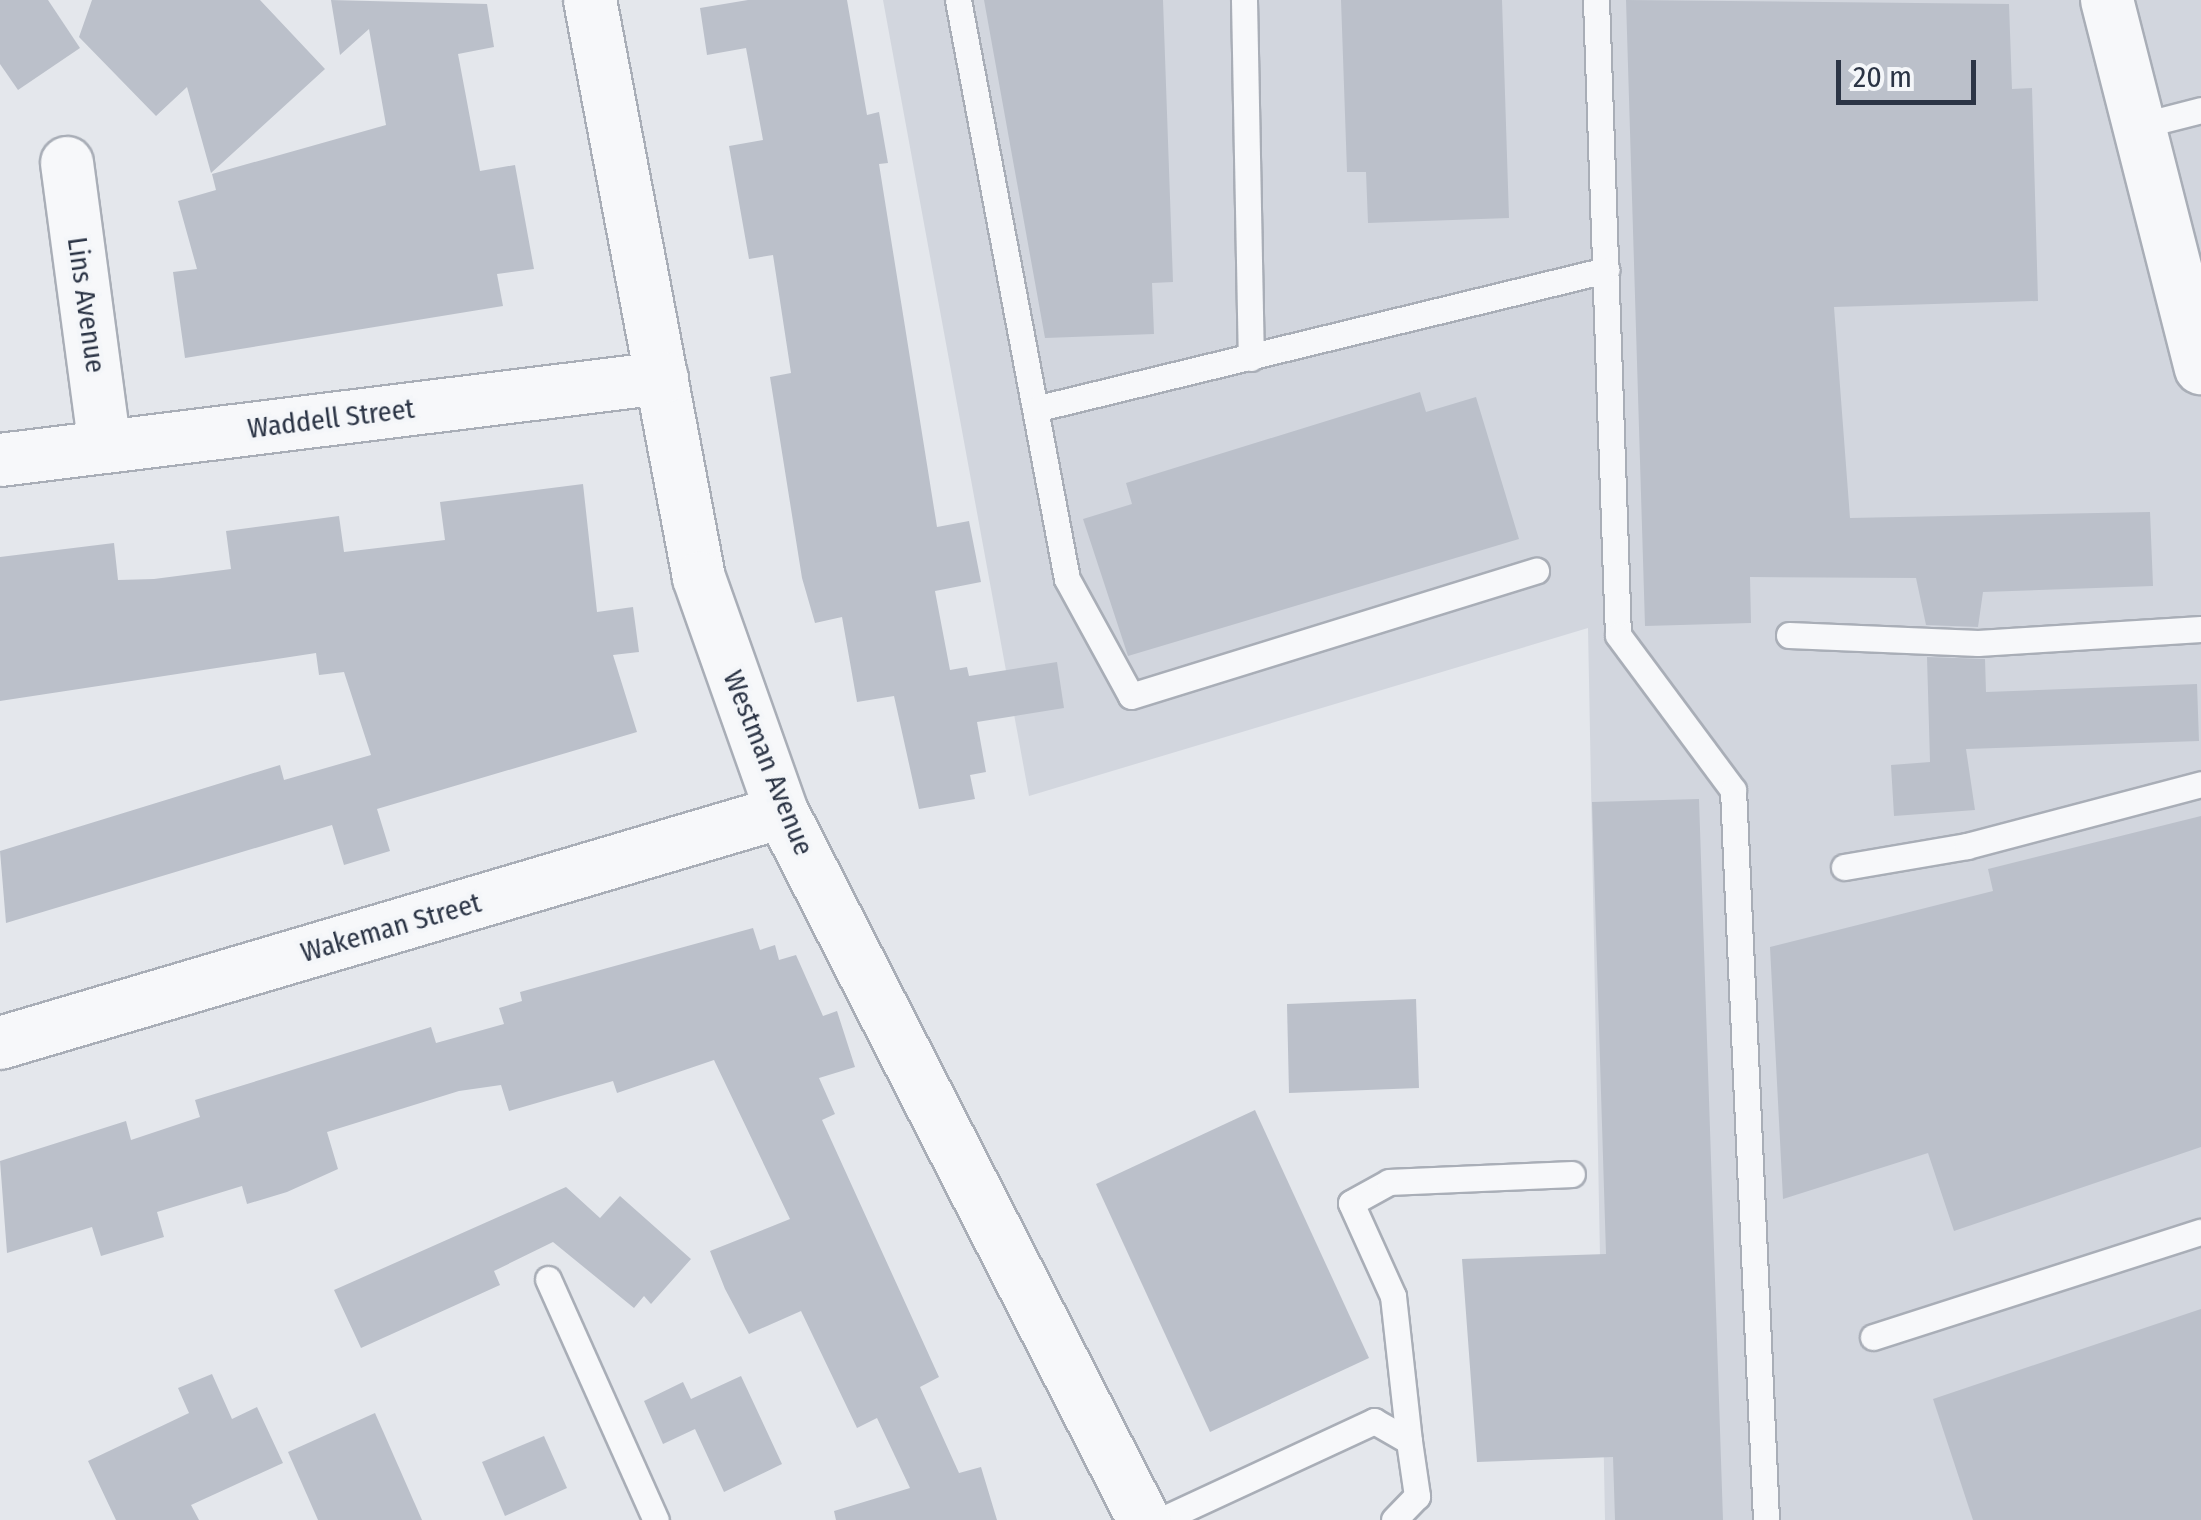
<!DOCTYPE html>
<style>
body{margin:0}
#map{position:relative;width:2201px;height:1520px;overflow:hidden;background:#e4e7ec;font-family:"Fira Sans Condensed",sans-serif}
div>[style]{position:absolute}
.built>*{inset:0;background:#d2d6de}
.building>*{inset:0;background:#bbc0ca}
.roads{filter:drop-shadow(2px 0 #a9aeb7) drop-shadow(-2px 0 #a9aeb7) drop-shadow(0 2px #a9aeb7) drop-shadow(0 -2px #a9aeb7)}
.lane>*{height:25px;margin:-12.5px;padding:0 12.5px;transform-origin:12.5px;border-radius:12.5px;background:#f7f8fa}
.street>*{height:52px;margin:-26px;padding:0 26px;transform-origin:26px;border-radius:26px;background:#f7f8fa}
span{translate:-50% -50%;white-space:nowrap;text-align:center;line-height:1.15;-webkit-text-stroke:8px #f4f6f9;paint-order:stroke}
.street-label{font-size:28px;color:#2b3445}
.scale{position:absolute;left:1836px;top:60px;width:140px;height:45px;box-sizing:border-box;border:5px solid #2b3445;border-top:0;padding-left:12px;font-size:30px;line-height:35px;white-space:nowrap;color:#2b3445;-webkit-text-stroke:8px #f4f6f9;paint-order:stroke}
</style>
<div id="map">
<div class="built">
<i style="clip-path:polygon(883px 0,2201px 0,2201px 1520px,1605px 1520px,1588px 628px,1029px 796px)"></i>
</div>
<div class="building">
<i style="clip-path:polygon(0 0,48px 0,80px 48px,18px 90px,0 64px)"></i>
<i style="clip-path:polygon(92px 0,260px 0,325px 69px,211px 173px,187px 87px,156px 116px,79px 37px)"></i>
<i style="clip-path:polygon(331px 0,487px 4px,494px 47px,458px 54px,480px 171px,515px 165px,534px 269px,497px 274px,503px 306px,185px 358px,173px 272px,197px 269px,178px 201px,216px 190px,212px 174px,386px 125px,369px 29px,340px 55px)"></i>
<i style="clip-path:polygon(748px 0,847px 0,867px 115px,879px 112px,888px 163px,879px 164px,937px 527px,969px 521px,981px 582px,935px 591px,950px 670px,967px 667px,969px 676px,1057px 662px,1064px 708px,977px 722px,986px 772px,970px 775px,975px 799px,919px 809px,894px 696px,857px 702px,842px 617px,815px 623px,802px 578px,770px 377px,791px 373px,773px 255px,749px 259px,729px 146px,763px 140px,746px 48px,707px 55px,700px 8px)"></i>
<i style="clip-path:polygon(984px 0,1163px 0,1173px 282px,1152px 283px,1154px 334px,1045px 338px)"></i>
<i style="clip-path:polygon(1341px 0,1502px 0,1509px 218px,1368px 223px,1366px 172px,1347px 172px)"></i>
<i style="clip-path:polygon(1626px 0,2009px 4px,2012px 89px,2032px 88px,2038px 301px,1834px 307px,1850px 518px,2150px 512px,2153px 586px,1983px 592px,1978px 627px,1926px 625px,1916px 578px,1750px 577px,1751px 623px,1645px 626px)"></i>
<i style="clip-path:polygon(1420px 392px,1426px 412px,1476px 397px,1519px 539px,1128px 656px,1083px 519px,1132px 504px,1126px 483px)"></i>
<i style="clip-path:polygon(583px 484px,597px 612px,633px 607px,639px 652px,613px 655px,637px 732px,377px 809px,390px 851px,344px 865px,332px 825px,6px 923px,0 851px,280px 765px,284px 780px,371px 755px,344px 672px,319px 675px,316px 653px,0 701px,0 557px,114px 543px,118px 580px,154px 579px,231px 569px,226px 531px,339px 516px,344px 552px,445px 540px,440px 502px)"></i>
<i style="clip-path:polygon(1927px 657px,1985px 659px,1986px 692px,2197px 684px,2199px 741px,1966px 749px,1975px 810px,1894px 816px,1891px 765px,1930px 762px)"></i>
<i style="clip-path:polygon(1699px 799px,1723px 1520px,1615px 1520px,1613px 1457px,1477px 1462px,1462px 1259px,1606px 1254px,1592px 802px)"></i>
<i style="clip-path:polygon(2201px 816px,2201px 1147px,1954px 1231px,1928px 1153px,1783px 1199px,1770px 947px,1993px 891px,1988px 869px)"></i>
<i style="clip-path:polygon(753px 928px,760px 950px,775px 945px,779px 960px,796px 955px,823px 1016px,837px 1011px,855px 1067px,819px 1078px,835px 1114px,822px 1120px,939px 1377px,920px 1387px,959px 1473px,981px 1467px,997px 1520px,836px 1520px,834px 1511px,910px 1488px,877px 1418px,857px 1428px,801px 1311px,749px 1334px,725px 1289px,710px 1251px,790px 1219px,714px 1060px,617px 1093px,613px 1081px,509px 1111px,501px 1085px,459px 1091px,327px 1132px,338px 1169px,287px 1192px,247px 1204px,242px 1186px,157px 1212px,164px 1237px,101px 1256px,92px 1227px,7px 1253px,0 1161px,126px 1121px,131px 1140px,200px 1117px,195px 1100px,431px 1027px,436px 1043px,504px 1024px,499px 1008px,522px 1001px,520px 992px)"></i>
<i style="clip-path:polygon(1416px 999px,1419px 1088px,1289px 1093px,1287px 1004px)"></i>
<i style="clip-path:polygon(1255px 1110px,1369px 1358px,1210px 1432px,1096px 1184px)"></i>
<i style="clip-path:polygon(566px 1187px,600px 1218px,620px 1196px,691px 1259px,651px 1304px,644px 1296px,634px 1308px,553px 1242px,494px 1271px,500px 1285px,361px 1348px,334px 1290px)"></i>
<i style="clip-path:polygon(2201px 1309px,2201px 1520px,1973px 1520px,1933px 1399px)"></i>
<i style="clip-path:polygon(212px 1374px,232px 1419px,257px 1407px,283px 1463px,191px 1505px,199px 1520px,116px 1520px,88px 1461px,189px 1413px,178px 1388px)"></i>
<i style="clip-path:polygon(741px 1376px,782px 1464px,724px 1492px,695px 1429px,663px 1444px,644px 1401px,683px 1382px,691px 1399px)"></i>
<i style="clip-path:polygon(375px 1413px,422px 1520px,318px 1520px,288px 1452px)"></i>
<i style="clip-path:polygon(544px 1436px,567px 1488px,505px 1516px,482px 1462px)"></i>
</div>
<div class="roads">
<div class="lane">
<i style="left:958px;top:0;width:589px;rotate:79.34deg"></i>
<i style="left:1067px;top:579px;width:133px;rotate:61.3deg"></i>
<i style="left:1131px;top:696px;width:424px;rotate:-17.2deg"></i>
<i style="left:1244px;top:0;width:358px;rotate:88.9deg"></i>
<i style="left:1596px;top:0;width:635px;rotate:88.02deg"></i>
<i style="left:1618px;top:635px;width:193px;rotate:53.4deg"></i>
<i style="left:1733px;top:790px;width:731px;rotate:87.41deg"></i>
<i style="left:2135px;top:127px;width:68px;rotate:-14.4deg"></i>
<i style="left:1039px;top:408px;width:584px;rotate:-13.68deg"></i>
<i style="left:1789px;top:635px;width:189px;rotate:2.4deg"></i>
<i style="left:1978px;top:643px;width:223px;rotate:-3.6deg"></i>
<i style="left:1844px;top:867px;width:125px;rotate:-9.7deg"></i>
<i style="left:1967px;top:846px;width:242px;rotate:-14.8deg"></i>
<i style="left:548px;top:1279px;width:264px;rotate:65.9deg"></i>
<i style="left:1873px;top:1337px;width:344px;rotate:-17.8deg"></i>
<i style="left:1409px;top:1441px;width:146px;rotate:-96.3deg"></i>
<i style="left:1393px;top:1296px;width:102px;rotate:-114.3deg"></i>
<i style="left:1351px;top:1203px;width:43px;rotate:-28.9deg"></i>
<i style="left:1389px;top:1182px;width:183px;rotate:-2.5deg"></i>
<i style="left:1161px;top:1520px;width:235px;rotate:-24.9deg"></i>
<i style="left:1374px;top:1421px;width:40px;rotate:29.7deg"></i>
<i style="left:1409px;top:1441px;width:56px;rotate:81.7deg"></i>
<i style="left:1417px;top:1496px;width:33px;rotate:134deg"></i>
</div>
<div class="street">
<i style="left:590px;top:0;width:588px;rotate:79.32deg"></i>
<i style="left:699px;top:578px;width:248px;rotate:70.5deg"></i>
<i style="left:782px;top:812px;width:795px;rotate:62.92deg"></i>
<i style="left:2107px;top:0;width:380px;rotate:75.7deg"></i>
<i style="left:67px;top:163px;width:286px;rotate:82.4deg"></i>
<i style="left:0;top:460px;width:667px;rotate:-7.06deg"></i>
<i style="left:0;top:1043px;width:815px;rotate:-16.46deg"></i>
</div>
</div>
<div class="street-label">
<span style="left:86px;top:305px;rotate:82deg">Lins Avenue</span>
<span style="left:331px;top:419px;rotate:-7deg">Waddell Street</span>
<span style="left:768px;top:763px;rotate:68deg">Westman Avenue</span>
<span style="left:391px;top:928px;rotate:-16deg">Wakeman Street</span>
</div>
<div class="scale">20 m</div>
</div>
